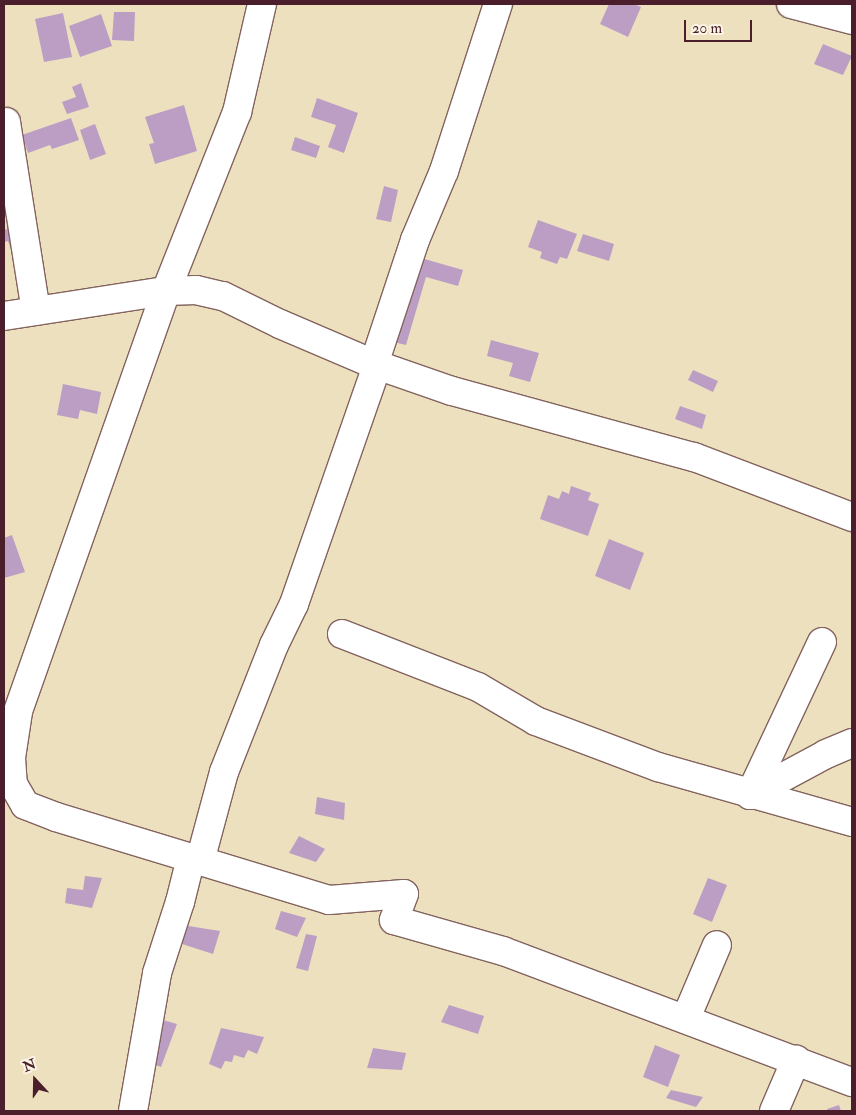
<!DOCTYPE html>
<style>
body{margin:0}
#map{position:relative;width:856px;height:1115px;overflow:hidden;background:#ede0be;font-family:"IM FELL Double Pica",serif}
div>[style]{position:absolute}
.building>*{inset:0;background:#bc9ec4}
.roads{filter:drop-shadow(1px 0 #83635e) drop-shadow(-1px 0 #83635e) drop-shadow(0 1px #83635e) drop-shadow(0 -1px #83635e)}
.minor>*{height:28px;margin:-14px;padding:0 14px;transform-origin:14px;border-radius:14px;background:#fff}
span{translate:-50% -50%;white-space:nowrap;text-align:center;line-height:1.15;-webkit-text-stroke:5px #fcf5e5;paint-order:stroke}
.frame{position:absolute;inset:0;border:5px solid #4a1f2b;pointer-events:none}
.north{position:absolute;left:10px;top:1055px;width:50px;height:50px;-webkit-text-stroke:4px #fcf5e5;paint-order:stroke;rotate:339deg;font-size:14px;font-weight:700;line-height:20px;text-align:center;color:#4a1f2b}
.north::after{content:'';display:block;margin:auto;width:18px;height:22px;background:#4a1f2b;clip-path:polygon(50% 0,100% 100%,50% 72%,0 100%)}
.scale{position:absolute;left:684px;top:20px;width:68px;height:22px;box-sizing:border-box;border:2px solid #4a1f2b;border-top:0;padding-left:6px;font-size:15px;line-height:18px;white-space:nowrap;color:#4a1f2b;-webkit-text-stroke:4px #fcf5e5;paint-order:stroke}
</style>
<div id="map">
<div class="building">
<i style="clip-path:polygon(609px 4px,634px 4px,641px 7px,628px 37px,600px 24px)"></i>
<i style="clip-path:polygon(114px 12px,135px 12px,134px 41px,112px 40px)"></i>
<i style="clip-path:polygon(63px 13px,72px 57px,44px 62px,35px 19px)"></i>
<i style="clip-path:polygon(101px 14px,112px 46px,80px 57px,69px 26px)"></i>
<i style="clip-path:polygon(823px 44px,852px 56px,843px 75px,814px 64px)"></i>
<i style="clip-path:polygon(81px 83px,89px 107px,67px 114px,62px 102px,76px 97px,72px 87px)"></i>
<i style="clip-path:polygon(317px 98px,358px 113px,344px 153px,328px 147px,336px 125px,311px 117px)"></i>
<i style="clip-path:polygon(184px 105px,197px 151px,155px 164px,149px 144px,154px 143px,145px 117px)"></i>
<i style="clip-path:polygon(71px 118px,79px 140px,52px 149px,50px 145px,28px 153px,22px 135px)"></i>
<i style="clip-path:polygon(95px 124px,106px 154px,90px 160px,80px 130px)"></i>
<i style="clip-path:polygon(295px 137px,320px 146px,316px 158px,291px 150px)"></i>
<i style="clip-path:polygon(384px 186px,398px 190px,391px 222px,376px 219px)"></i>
<i style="clip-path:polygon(538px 220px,577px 234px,567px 259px,560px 257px,557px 264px,540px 258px,542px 252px,528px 247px)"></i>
<i style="clip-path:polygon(16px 226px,24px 252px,13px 256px,8px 241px,4px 242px,4px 230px)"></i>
<i style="clip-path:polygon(583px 234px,614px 244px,609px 261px,577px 251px)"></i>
<i style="clip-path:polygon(414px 256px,463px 270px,458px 286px,426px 277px,406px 345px,389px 341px)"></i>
<i style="clip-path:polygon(491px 340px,539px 353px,530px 382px,509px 376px,513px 363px,487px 356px)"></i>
<i style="clip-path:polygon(693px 370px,718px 381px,713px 392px,688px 380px)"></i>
<i style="clip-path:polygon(63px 384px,101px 392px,97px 414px,80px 410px,78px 419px,57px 415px)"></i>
<i style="clip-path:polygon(680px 406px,706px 415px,702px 429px,675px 419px)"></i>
<i style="clip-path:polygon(571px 486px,591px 493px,588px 500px,599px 504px,588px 536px,540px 519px,548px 495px,559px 499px,562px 491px,569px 494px)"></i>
<i style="clip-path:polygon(12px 535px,25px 572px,4px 578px,4px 538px)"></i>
<i style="clip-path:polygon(609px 539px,644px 553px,630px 590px,595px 576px)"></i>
<i style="clip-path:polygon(317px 797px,345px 803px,344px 820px,315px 814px)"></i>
<i style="clip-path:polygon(299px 836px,325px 849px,316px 862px,289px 853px)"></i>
<i style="clip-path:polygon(85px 876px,102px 878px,92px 908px,65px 903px,67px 888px,83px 890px)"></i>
<i style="clip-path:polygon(708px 878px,727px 885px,712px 922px,693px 914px)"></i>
<i style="clip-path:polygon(281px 911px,306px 918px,297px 937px,275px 929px)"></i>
<i style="clip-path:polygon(182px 925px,220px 931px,213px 954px,176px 942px)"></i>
<i style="clip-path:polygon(306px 934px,317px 936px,308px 971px,296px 968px)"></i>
<i style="clip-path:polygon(449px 1005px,484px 1016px,478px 1034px,441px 1022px)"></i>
<i style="clip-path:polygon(163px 1020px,177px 1024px,161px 1067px,150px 1063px)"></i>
<i style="clip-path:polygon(221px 1028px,264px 1037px,257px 1054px,248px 1050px,244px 1058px,234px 1055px,232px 1062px,225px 1061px,221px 1069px,209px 1064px)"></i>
<i style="clip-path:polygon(655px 1045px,680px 1055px,668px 1087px,643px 1077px)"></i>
<i style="clip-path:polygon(373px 1048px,406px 1053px,402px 1070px,367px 1068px)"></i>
<i style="clip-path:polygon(671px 1090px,703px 1097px,696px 1107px,666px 1098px)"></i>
<i style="clip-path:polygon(839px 1105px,841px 1111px,828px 1111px,827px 1109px)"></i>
</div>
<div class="roads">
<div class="minor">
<i style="left:262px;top:4px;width:111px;rotate:103deg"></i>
<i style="left:237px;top:112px;width:193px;rotate:111.6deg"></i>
<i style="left:166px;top:291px;width:446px;rotate:109.4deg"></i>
<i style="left:18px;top:712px;width:47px;rotate:98.7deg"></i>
<i style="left:11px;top:758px;width:26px;rotate:86deg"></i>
<i style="left:13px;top:784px;width:24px;rotate:60deg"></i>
<i style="left:25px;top:805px;width:33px;rotate:21deg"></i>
<i style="left:56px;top:817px;width:285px;rotate:16.9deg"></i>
<i style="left:329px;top:900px;width:75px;rotate:-4.6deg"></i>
<i style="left:404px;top:894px;width:28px;rotate:111deg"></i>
<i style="left:394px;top:920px;width:113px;rotate:15.9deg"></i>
<i style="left:503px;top:951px;width:373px;rotate:20.6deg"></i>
<i style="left:791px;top:4px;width:63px;rotate:14.7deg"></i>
<i style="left:6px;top:122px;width:191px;rotate:81deg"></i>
<i style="left:4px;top:316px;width:164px;rotate:-8.8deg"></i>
<i style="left:166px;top:291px;width:30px;rotate:-2deg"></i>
<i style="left:196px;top:290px;width:28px;rotate:13deg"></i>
<i style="left:223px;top:296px;width:64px;rotate:26.2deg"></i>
<i style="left:280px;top:324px;width:102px;rotate:23.1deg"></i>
<i style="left:374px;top:364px;width:83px;rotate:19.1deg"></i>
<i style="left:452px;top:391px;width:251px;rotate:15.3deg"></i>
<i style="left:694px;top:457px;width:169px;rotate:20.8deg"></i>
<i style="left:374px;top:364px;width:131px;rotate:-71.7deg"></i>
<i style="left:415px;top:240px;width:75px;rotate:-67.2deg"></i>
<i style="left:444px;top:171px;width:176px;rotate:-72.1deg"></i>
<i style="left:342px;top:634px;width:146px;rotate:21.3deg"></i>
<i style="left:478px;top:687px;width:67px;rotate:30.4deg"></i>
<i style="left:536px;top:721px;width:130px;rotate:20.7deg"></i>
<i style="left:658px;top:767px;width:202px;rotate:15.8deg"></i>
<i style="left:750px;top:795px;width:169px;rotate:-64.8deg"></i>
<i style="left:750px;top:795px;width:86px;rotate:-28.3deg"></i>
<i style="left:826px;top:754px;width:28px;rotate:-23deg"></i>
<i style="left:200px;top:861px;width:92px;rotate:-74.9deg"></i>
<i style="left:224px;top:772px;width:136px;rotate:-68.5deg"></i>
<i style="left:274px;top:645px;width:46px;rotate:-64deg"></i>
<i style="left:294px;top:604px;width:253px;rotate:-70.8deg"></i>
<i style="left:686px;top:1018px;width:79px;rotate:-67deg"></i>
<i style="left:133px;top:1111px;width:140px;rotate:-80.1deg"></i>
<i style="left:157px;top:973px;width:75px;rotate:-72.1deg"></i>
<i style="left:180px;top:902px;width:45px;rotate:-76deg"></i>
<i style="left:774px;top:1111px;width:56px;rotate:-66.7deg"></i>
</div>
</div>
<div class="frame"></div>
<div class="north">N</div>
<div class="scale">20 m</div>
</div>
